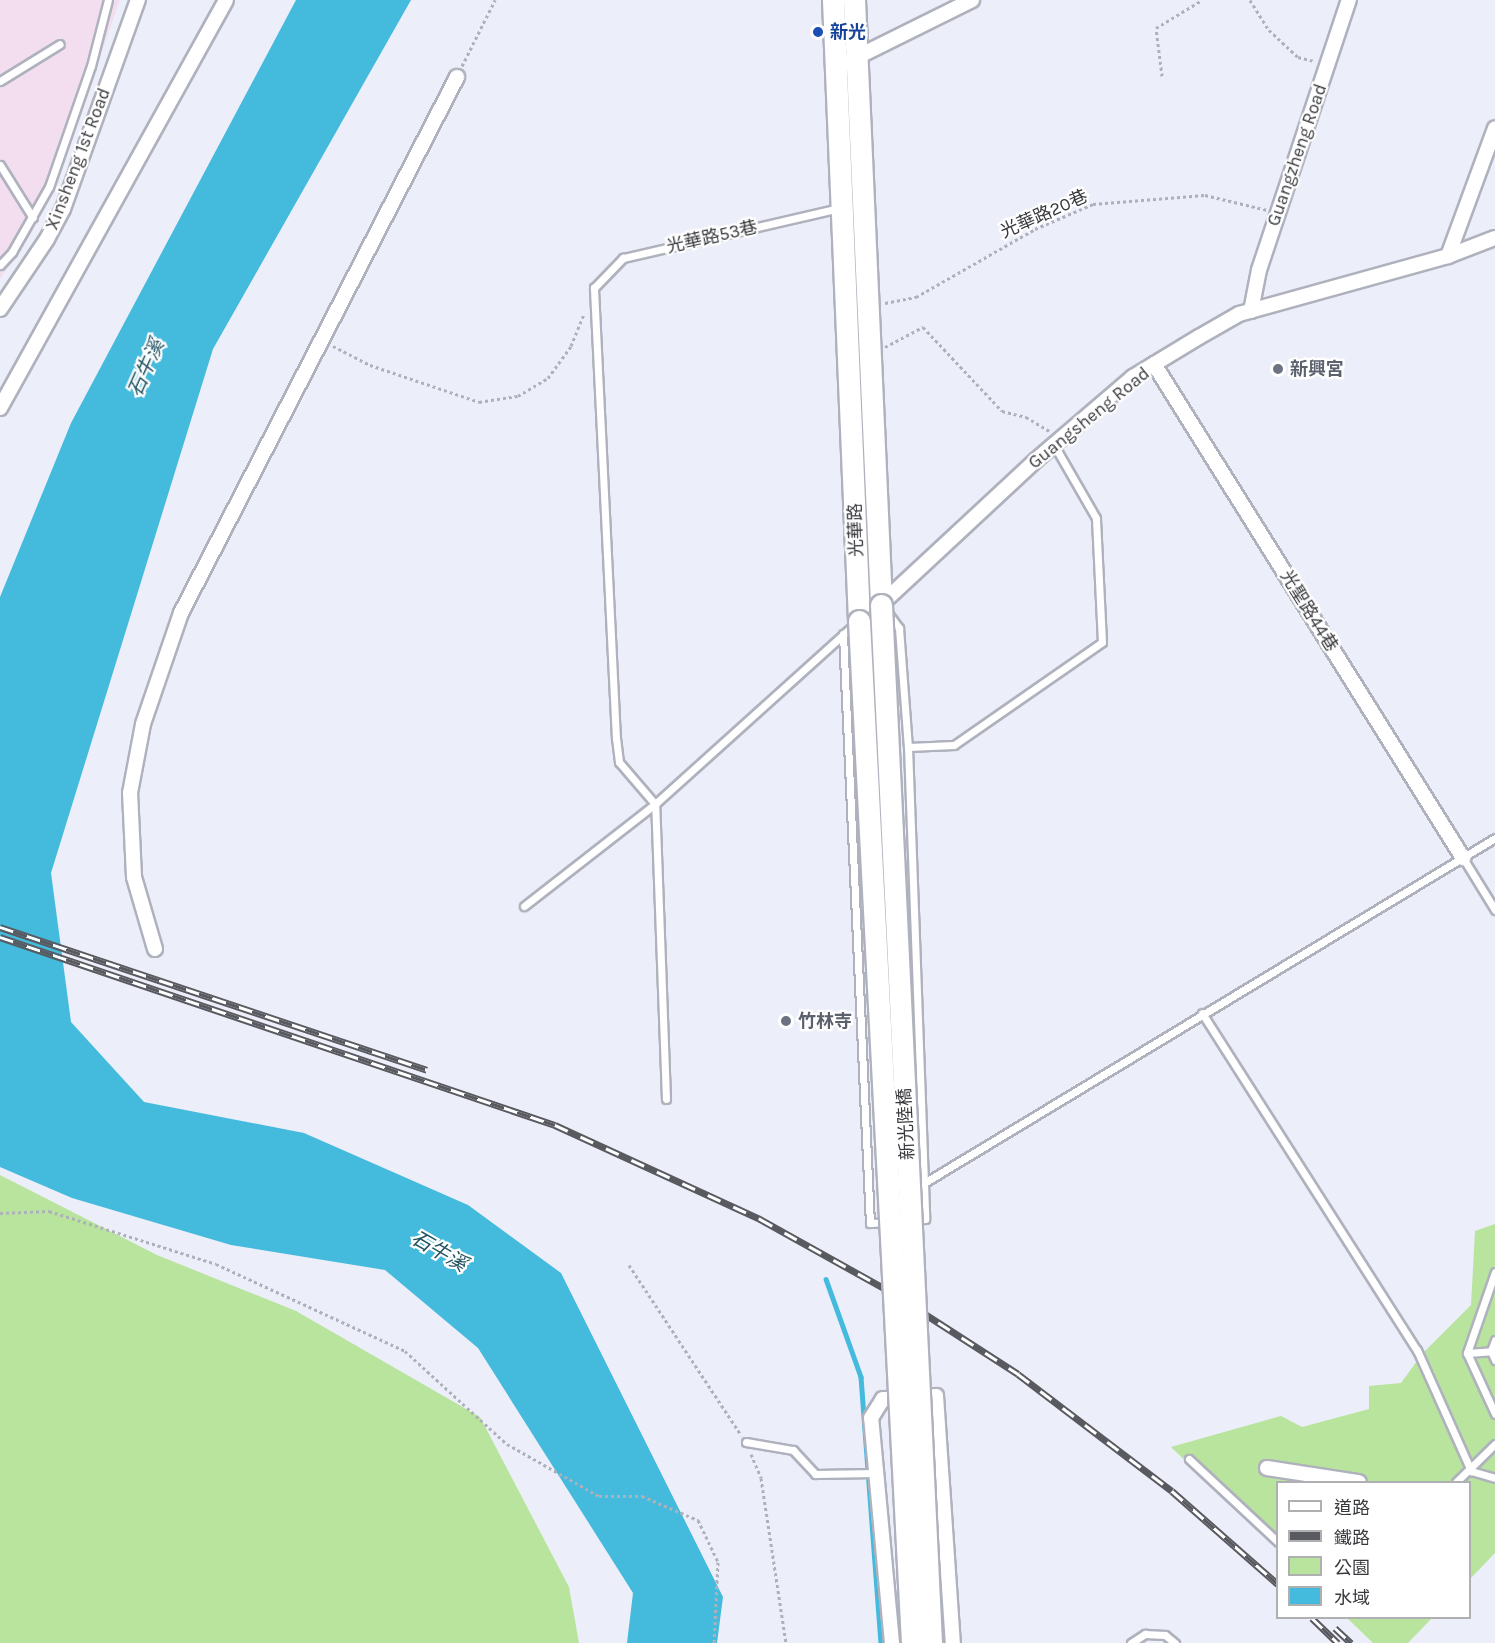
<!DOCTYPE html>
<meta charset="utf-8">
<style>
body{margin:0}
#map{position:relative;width:1495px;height:1643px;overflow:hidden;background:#eceefa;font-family:Karla,"Noto Sans TC",sans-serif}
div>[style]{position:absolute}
.industrial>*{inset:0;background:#f2deef}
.green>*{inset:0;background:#b9e49d}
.water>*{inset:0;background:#44badd}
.stream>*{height:4.5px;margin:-2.25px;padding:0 2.25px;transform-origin:2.25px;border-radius:2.25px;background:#44badd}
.path>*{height:3px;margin-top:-1.5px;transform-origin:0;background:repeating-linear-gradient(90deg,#afb1ba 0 3px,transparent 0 6px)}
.roads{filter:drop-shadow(2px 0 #afb2bd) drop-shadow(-2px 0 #afb2bd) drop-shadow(0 2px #afb2bd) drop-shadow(0 -2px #afb2bd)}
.lane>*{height:7px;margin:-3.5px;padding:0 3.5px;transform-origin:3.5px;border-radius:3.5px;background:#fff}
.street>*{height:14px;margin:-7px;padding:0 7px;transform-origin:7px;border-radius:7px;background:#fff}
.primary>*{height:21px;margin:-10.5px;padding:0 10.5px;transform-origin:10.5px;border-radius:10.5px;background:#fff}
.rail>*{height:7px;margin-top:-3.5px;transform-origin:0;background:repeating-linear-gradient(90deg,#fff 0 14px,#595a60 0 28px);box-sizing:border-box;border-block:2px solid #595a60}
.bridges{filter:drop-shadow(2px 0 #afb2bd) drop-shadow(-2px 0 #afb2bd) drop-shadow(0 2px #afb2bd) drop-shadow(0 -2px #afb2bd)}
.primary-bridge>*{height:21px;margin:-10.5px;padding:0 10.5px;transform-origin:10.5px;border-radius:10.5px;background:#fff}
.dots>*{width:16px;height:16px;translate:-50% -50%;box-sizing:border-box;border:3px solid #fff;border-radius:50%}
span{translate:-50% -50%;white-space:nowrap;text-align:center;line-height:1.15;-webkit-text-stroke:4.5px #fff;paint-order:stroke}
.transit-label{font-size:18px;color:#164399;font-weight:700}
.left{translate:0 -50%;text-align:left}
.street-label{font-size:18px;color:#38393d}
.worship-label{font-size:18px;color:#5b616d;font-weight:700}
.water-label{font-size:20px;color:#215261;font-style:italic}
.legend{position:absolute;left:1276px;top:1481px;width:195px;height:138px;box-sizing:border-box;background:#fff;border:2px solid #afb0b1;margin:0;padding:8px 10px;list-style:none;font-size:18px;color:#38393d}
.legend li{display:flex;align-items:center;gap:12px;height:30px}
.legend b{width:30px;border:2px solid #afb0b1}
</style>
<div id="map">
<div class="industrial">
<i style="clip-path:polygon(0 0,120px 0,58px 175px,31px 234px,0 279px)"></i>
</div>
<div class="green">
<i style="clip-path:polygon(0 1175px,157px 1255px,296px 1311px,480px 1417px,569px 1587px,579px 1643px,0 1643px)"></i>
<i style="clip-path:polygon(1495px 1224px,1495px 1553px,1470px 1579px,1470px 1482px,1278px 1482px,1277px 1549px,1171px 1447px,1281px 1416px,1302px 1427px,1369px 1409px,1369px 1386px,1401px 1383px,1422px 1354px,1471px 1305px,1475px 1231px)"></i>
<i style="clip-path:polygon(1347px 1618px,1432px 1618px,1408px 1643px,1373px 1643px)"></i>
</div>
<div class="water">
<i style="clip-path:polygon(296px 0,411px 0,213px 349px,51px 873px,71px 1022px,144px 1102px,304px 1133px,468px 1205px,561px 1273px,723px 1597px,717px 1643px,627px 1643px,633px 1593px,478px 1348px,385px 1270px,231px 1245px,72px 1198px,0 1167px,0 597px,71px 423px)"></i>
</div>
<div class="stream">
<i style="left:826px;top:1279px;width:104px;rotate:70.3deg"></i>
<i style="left:861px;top:1377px;width:267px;rotate:85.7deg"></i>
</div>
<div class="path">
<i style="left:1250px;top:0;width:36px;rotate:58deg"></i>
<i style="left:1269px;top:30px;width:40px;rotate:43deg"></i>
<i style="left:1298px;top:57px;width:16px;rotate:14deg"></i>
<i style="left:462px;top:66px;width:74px;rotate:-63.4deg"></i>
<i style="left:1162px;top:76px;width:48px;rotate:-97.1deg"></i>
<i style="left:1156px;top:28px;width:54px;rotate:-31.3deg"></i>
<i style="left:885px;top:303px;width:32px;rotate:-11deg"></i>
<i style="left:916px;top:297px;width:137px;rotate:-29.7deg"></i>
<i style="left:1035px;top:229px;width:63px;rotate:-23.3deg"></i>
<i style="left:1093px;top:204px;width:112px;rotate:-4.6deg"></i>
<i style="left:1205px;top:195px;width:64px;rotate:13.6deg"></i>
<i style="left:333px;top:346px;width:42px;rotate:27.2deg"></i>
<i style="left:370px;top:365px;width:115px;rotate:18.7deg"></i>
<i style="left:479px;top:402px;width:39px;rotate:-9deg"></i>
<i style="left:518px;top:396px;width:35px;rotate:-31deg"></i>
<i style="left:548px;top:378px;width:39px;rotate:-54deg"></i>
<i style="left:571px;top:346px;width:35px;rotate:-68deg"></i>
<i style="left:885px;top:347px;width:43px;rotate:-27.8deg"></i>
<i style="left:923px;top:327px;width:115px;rotate:46.8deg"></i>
<i style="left:1002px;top:411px;width:25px;rotate:14deg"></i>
<i style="left:1026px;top:417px;width:27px;rotate:31deg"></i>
<i style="left:0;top:1213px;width:49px;rotate:-2.3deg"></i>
<i style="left:49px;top:1211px;width:175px;rotate:17.6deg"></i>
<i style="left:216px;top:1264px;width:208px;rotate:24.7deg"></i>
<i style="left:405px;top:1351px;width:138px;rotate:42.4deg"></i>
<i style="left:507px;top:1444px;width:106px;rotate:29.5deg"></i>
<i style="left:599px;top:1496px;width:43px"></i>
<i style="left:642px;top:1496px;width:61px;rotate:23.2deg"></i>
<i style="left:698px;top:1520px;width:47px;rotate:64.5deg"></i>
<i style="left:718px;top:1562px;width:81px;rotate:92.8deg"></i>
<i style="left:629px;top:1265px;width:204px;rotate:56.6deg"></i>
<i style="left:751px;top:1454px;width:26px;rotate:67deg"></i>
<i style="left:761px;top:1478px;width:167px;rotate:81.4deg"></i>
</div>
<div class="roads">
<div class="lane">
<i style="left:0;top:81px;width:70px;rotate:-31.7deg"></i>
<i style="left:0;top:165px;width:62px;rotate:58.1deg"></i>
<i style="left:0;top:265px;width:18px;rotate:-47deg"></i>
<i style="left:12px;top:252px;width:75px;rotate:-60.4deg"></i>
<i style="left:49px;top:187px;width:128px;rotate:-70.9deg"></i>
<i style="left:91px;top:66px;width:68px;rotate:-75.6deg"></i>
<i style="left:888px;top:613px;width:19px;rotate:54deg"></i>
<i style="left:899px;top:628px;width:119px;rotate:85.7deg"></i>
<i style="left:908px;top:747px;width:46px;rotate:-2.5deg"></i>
<i style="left:954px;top:745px;width:180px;rotate:-34.8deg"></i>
<i style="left:1102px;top:642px;width:124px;rotate:-92.8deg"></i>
<i style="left:1096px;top:518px;width:84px;rotate:-119.9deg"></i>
<i style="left:843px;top:634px;width:590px;rotate:87.38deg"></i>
<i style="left:870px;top:1223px;width:18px;rotate:-3deg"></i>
<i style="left:908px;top:747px;width:472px;rotate:87.9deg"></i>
<i style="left:925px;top:1219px;width:11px;rotate:175deg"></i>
<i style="left:1463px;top:858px;width:61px;rotate:58.4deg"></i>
<i style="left:524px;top:906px;width:166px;rotate:-37.9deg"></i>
<i style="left:655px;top:804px;width:269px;rotate:-42deg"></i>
<i style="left:1202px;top:1013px;width:400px;rotate:57.5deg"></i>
<i style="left:1417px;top:1350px;width:133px;rotate:65.9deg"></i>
<i style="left:1471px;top:1471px;width:25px;rotate:16deg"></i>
<i style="left:666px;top:1099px;width:295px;rotate:-92.1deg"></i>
<i style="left:655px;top:804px;width:55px;rotate:-130.6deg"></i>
<i style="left:619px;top:762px;width:23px;rotate:-97deg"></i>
<i style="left:616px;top:739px;width:452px;rotate:-92.8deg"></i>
<i style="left:594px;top:288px;width:42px;rotate:-46deg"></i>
<i style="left:623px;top:258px;width:222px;rotate:-13deg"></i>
<i style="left:924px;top:1183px;width:667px;rotate:-31.14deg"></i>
<i style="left:1495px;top:1272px;width:86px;rotate:109.1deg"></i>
<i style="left:1467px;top:1353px;width:67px;rotate:65.3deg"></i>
<i style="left:1495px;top:1340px;width:12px;rotate:110deg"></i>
<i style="left:1491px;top:1351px;width:10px;rotate:66deg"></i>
<i style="left:1467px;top:1353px;width:28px;rotate:-4deg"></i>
<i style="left:746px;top:1442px;width:48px;rotate:9.7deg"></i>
<i style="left:793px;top:1450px;width:33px;rotate:47deg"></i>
<i style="left:815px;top:1474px;width:61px;rotate:-0.9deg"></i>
<i style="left:1189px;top:1459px;width:122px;rotate:43deg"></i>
<i style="left:1456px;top:1482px;width:54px;rotate:-44.3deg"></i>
<i style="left:1131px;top:1643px;width:17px;rotate:-33deg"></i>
<i style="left:1145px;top:1634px;width:20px;rotate:3deg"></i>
<i style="left:1165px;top:1635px;width:13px;rotate:39deg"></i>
</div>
<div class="street">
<i style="left:835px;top:68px;width:153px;rotate:-26.4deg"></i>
<i style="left:1448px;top:256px;width:136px;rotate:-69.8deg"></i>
<i style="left:0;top:309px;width:84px;rotate:-56.1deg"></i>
<i style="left:47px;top:239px;width:34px;rotate:-62deg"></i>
<i style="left:63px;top:209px;width:222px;rotate:-70.3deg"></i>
<i style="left:1251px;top:311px;width:42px;rotate:-79deg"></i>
<i style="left:1259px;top:270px;width:285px;rotate:-71.6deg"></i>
<i style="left:1154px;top:364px;width:583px;rotate:57.97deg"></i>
<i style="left:0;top:408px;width:466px;rotate:-61deg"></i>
<i style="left:878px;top:607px;width:216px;rotate:-42.9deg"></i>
<i style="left:1036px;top:460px;width:128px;rotate:-40.6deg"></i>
<i style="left:1133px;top:377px;width:77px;rotate:-31.2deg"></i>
<i style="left:1199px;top:337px;width:46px;rotate:-29.9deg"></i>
<i style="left:1239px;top:314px;width:217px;rotate:-15.5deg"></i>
<i style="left:1448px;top:256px;width:50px;rotate:-21deg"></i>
<i style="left:155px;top:949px;width:75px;rotate:-106.3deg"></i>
<i style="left:134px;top:877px;width:84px;rotate:-92.7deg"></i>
<i style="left:130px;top:793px;width:70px;rotate:-79.3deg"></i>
<i style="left:143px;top:724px;width:117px;rotate:-71.1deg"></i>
<i style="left:181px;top:613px;width:603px;rotate:-62.75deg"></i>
<i style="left:1267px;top:1468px;width:93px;rotate:8.7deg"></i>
<i style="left:892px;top:1643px;width:226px;rotate:-95.3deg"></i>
<i style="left:871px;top:1418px;width:22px;rotate:-58deg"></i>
<i style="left:883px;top:1399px;width:53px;rotate:-3.2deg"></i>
<i style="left:936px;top:1396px;width:248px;rotate:86.1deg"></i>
</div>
<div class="primary">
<i style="left:833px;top:0;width:622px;rotate:87.6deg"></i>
<i style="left:854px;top:0;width:606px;rotate:87.44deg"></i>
</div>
</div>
<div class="rail">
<i style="left:0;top:927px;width:450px;rotate:18.5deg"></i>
<i style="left:0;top:937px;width:586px;rotate:18.71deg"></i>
<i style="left:555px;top:1125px;width:226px;rotate:24.6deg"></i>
<i style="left:760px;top:1219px;width:150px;rotate:29.1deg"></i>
<i style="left:891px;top:1292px;width:151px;rotate:32.8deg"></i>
<i style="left:1018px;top:1374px;width:193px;rotate:37.2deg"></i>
<i style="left:1172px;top:1491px;width:141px;rotate:41.3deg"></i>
<i style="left:1312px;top:1618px;width:36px;rotate:44deg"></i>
<i style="left:1335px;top:1628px;width:22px;rotate:43deg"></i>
</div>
<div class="bridges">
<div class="primary-bridge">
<i style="left:881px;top:605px;width:1039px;rotate:87.24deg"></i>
<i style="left:859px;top:621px;width:1023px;rotate:87.03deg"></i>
</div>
</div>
<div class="dots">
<i style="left:818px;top:32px;background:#1a4fb4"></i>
<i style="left:1278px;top:369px;background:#6b7280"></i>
<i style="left:786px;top:1021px;background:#6b7280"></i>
</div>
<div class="transit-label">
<span class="left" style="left:830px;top:32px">新光</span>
</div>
<div class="street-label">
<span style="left:1297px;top:155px;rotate:-71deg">Guangzheng Road</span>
<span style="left:78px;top:159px;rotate:-69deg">Xinsheng 1st Road</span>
<span style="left:1044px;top:214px;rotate:-24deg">光華路20巷</span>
<span style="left:712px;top:237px;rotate:-13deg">光華路53巷</span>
<span style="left:1089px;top:418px;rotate:-39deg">Guangsheng Road</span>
<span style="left:856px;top:530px;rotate:-92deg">光華路</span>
<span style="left:1309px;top:611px;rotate:58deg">光聖路44巷</span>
<span style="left:906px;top:1124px;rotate:-93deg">新光陸橋</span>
</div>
<div class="worship-label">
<span class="left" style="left:1290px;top:369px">新興宮</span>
<span class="left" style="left:798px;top:1021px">竹林寺</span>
</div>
<div class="water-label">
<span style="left:146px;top:368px;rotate:-66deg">石牛溪</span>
<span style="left:439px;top:1251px;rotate:30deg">石牛溪</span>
</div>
<ul class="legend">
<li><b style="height:8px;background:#fff"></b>道路</li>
<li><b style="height:8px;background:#595a60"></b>鐵路</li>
<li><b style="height:16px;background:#b9e49d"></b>公園</li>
<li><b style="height:16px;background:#44badd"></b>水域</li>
</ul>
</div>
